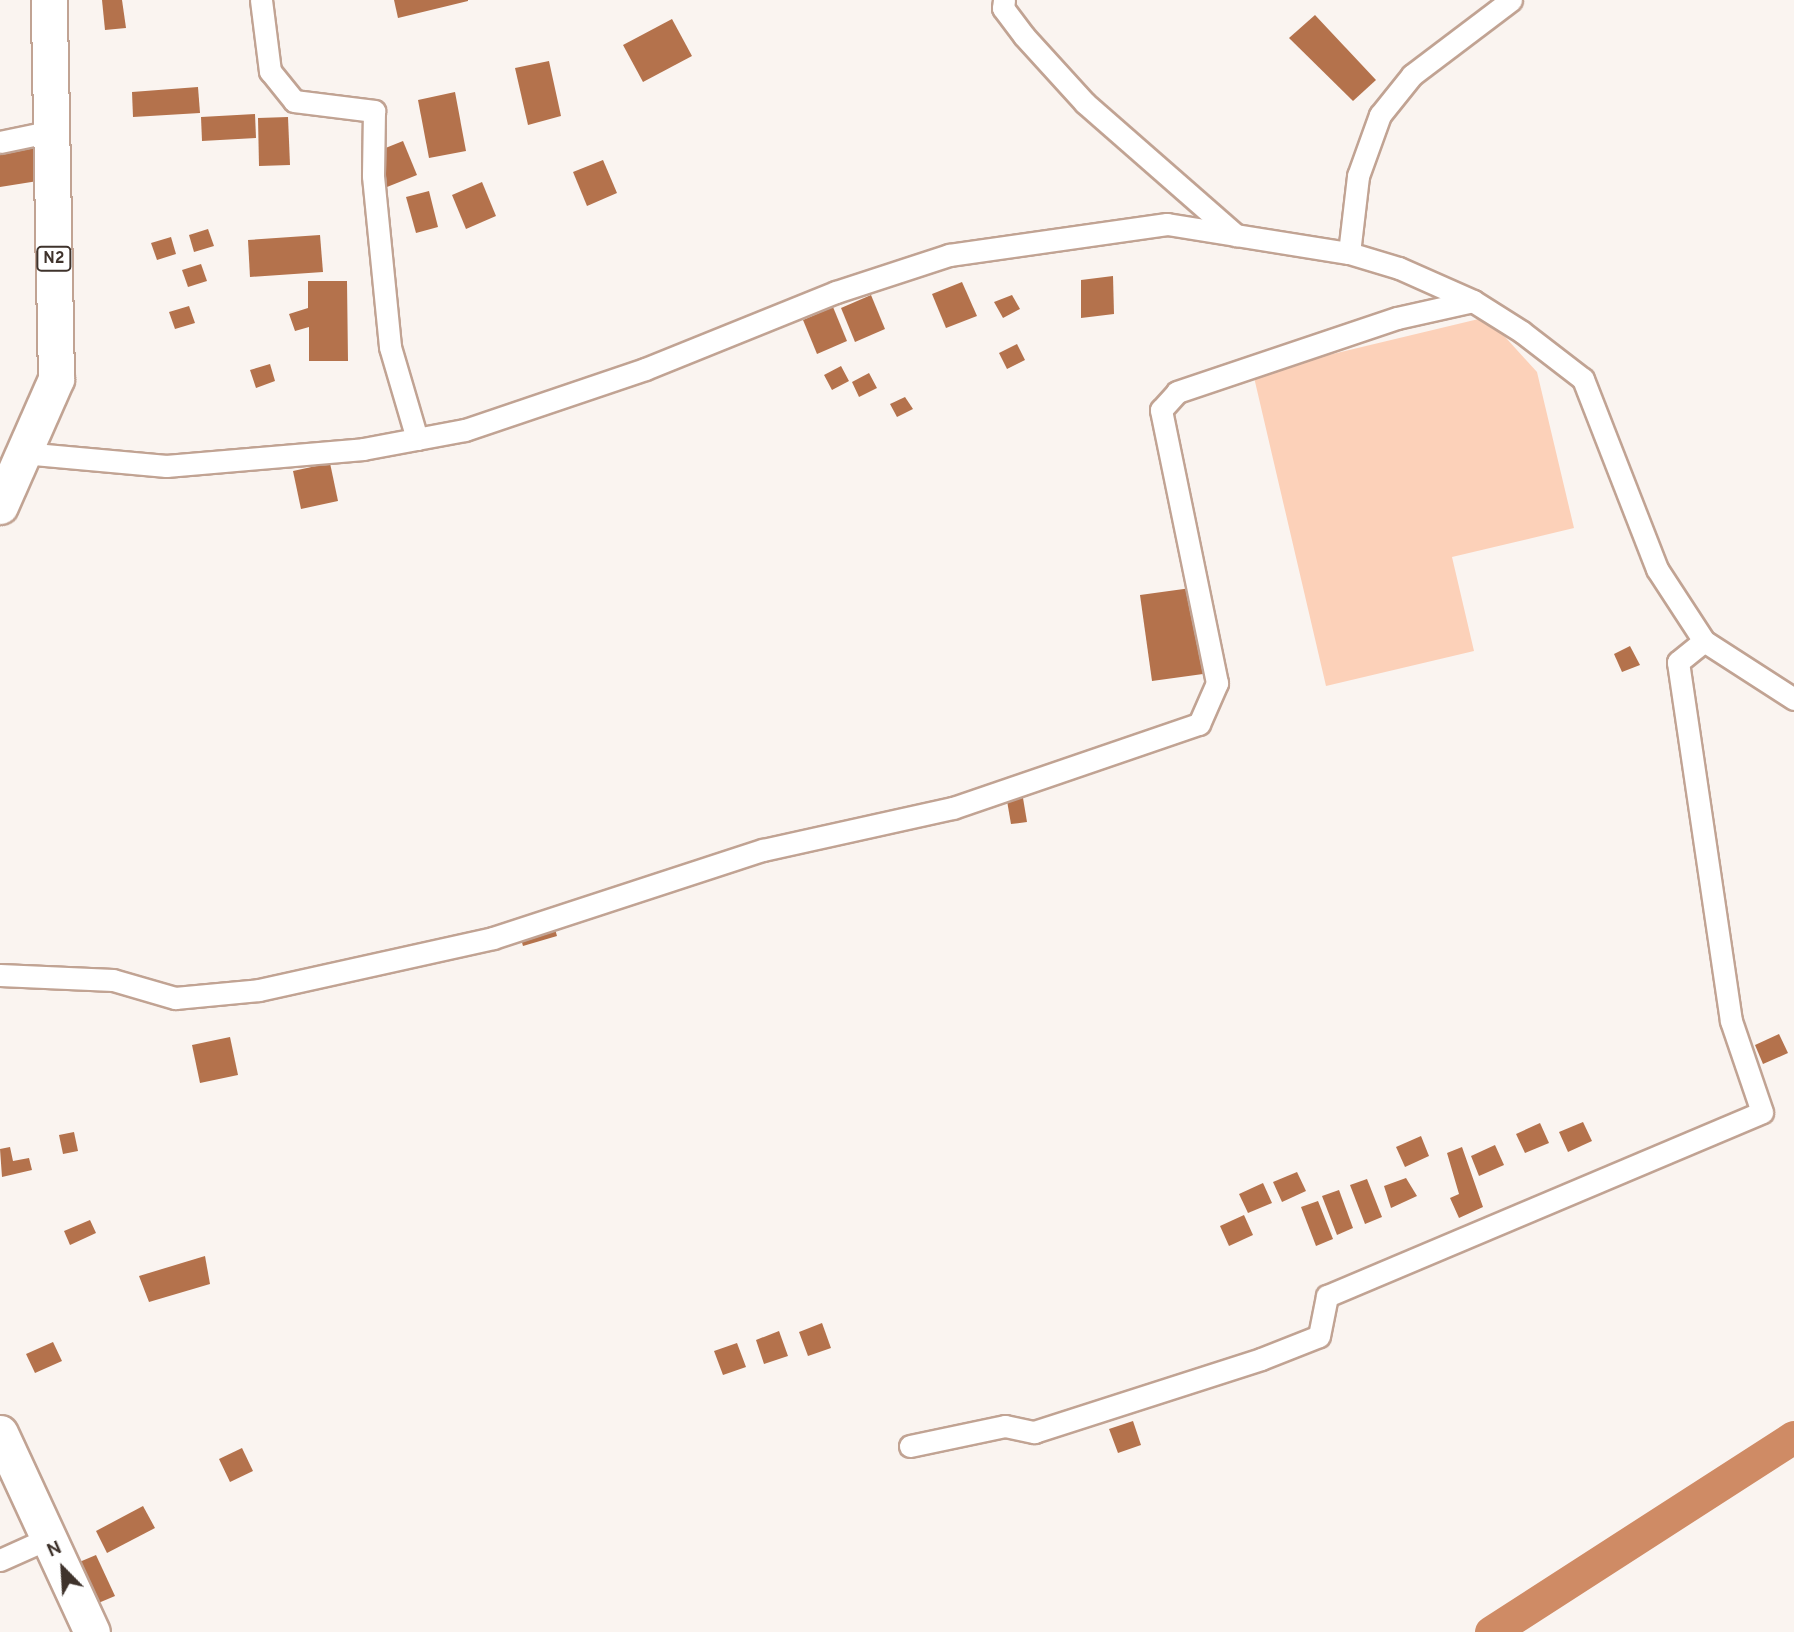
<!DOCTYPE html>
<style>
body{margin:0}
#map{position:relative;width:1794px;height:1632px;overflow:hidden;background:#faf4f0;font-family:Overpass,sans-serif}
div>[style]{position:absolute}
.green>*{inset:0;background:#fcd1b9}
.river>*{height:33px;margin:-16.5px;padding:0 16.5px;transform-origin:16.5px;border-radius:16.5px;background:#cf8b65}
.building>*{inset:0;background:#b4724c}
.roads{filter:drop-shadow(2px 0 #c1a393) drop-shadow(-2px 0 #c1a393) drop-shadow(0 2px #c1a393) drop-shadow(0 -2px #c1a393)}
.minor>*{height:21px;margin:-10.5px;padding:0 10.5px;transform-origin:10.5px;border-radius:10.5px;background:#fff}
.trunk>*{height:35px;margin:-17.5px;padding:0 17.5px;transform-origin:17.5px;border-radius:17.5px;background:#fff}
span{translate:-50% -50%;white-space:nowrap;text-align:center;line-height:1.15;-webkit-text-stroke:5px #fff;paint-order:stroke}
.shield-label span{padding:2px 5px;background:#fff;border:2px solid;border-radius:5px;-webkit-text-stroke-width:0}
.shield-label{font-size:16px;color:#3f332c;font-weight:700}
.north{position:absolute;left:28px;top:1534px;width:70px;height:70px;-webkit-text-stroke:5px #fff;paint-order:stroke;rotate:336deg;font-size:19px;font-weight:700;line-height:28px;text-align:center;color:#3f332c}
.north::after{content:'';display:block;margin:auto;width:24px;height:32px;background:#3f332c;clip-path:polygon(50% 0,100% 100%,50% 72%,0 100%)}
</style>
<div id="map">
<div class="green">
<i style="clip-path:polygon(1487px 317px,1537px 372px,1574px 528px,1452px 557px,1474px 651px,1326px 686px,1253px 373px)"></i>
</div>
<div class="river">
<i style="left:1491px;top:1632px;width:360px;rotate:-32.8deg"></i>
</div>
<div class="building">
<i style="clip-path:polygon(102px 0,122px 0,126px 28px,105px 30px)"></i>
<i style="clip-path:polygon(394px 0,468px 0,468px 1px,398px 18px)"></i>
<i style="clip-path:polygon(1315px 15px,1376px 80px,1353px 101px,1289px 38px)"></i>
<i style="clip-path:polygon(672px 19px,692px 56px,643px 82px,623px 45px)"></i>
<i style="clip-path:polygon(549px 61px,561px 116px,528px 125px,515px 68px)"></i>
<i style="clip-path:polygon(198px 87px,200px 113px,133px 117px,132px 92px)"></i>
<i style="clip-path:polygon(455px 92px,466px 151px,429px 158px,418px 100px)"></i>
<i style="clip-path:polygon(255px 114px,256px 138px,202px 141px,201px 117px)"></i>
<i style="clip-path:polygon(288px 117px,290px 165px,259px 166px,258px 118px)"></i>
<i style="clip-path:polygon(37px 141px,44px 180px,0 187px,0 148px)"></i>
<i style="clip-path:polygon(403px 141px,417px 175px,387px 187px,373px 153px)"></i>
<i style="clip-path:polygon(603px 160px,617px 193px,587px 206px,573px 172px)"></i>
<i style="clip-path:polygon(482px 182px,496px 216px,466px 229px,452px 195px)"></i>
<i style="clip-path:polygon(429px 191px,438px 227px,416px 233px,406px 197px)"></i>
<i style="clip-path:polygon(208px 229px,214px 246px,194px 252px,189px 235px)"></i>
<i style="clip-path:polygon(320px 235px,323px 272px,250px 277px,248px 240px)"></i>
<i style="clip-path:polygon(171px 237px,176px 254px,157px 260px,151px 243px)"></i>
<i style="clip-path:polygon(201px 264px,207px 281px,188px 287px,182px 270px)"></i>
<i style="clip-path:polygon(1113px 276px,1114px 314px,1081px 318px,1081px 280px)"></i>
<i style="clip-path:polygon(308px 281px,347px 281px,348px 361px,309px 361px,309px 327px,295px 331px,289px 314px,308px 308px)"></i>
<i style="clip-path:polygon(962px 282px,977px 316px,946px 328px,932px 294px)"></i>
<i style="clip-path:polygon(871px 295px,885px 329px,855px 342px,841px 308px)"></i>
<i style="clip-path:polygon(1012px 295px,1020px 309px,1003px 318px,994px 302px)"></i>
<i style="clip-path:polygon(189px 306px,195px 323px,175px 329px,169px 312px)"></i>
<i style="clip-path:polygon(833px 307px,847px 341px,817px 354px,803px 320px)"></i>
<i style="clip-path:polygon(1017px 344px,1025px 360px,1007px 369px,999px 353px)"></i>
<i style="clip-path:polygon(270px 364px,275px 381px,256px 388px,250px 370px)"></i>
<i style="clip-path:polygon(841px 366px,849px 381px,832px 390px,824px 375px)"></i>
<i style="clip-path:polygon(869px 373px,877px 388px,859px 397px,852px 382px)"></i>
<i style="clip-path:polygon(905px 397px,913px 409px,897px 417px,890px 404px)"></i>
<i style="clip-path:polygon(330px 463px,338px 501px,301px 509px,293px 471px)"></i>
<i style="clip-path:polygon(1191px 588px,1203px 674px,1152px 681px,1140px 595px)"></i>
<i style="clip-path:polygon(1630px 646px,1640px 665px,1622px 672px,1614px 654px)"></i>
<i style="clip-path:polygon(1022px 792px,1027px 822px,1011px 824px,1006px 795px)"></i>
<i style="clip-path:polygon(553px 922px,557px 936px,523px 946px,519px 932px)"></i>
<i style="clip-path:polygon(1779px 1034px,1788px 1053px,1763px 1064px,1755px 1045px)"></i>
<i style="clip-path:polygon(230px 1037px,238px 1075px,200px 1083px,192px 1045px)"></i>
<i style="clip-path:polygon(1583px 1122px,1592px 1141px,1568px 1152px,1559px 1132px)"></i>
<i style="clip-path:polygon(1540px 1123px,1549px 1143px,1525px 1153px,1516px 1134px)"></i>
<i style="clip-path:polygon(74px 1132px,78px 1151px,63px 1154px,59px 1135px)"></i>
<i style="clip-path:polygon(1421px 1136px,1429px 1156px,1405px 1167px,1396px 1147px)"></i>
<i style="clip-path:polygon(1495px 1145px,1504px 1165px,1479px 1176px,1471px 1156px)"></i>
<i style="clip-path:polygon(10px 1147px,13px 1161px,29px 1158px,32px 1170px,2px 1177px,0 1149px)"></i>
<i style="clip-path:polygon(1462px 1147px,1483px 1207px,1459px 1218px,1450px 1198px,1459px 1194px,1447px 1153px)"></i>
<i style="clip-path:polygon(1297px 1172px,1306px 1191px,1282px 1202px,1273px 1182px)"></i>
<i style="clip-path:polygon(1406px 1178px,1417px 1196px,1391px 1208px,1384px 1186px)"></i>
<i style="clip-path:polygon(1367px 1179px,1382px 1217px,1365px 1224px,1350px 1185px)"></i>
<i style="clip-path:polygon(1263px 1183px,1272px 1203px,1248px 1213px,1239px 1194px)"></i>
<i style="clip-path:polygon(1339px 1190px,1353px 1228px,1337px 1235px,1322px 1196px)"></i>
<i style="clip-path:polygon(1318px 1201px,1333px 1239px,1316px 1246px,1301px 1207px)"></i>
<i style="clip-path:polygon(1244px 1215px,1253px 1235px,1229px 1246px,1220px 1226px)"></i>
<i style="clip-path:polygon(90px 1220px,96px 1233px,70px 1245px,64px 1231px)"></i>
<i style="clip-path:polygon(205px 1256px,210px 1284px,149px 1302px,139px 1276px)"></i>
<i style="clip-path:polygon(822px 1323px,831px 1348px,808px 1356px,799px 1332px)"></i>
<i style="clip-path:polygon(779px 1331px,788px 1356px,764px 1364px,756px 1340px)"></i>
<i style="clip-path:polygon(53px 1342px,62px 1361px,35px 1373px,26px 1354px)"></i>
<i style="clip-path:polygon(737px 1343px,746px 1367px,723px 1375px,714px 1351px)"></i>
<i style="clip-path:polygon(1133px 1421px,1141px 1445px,1118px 1453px,1109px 1429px)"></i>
<i style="clip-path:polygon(242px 1448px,253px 1471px,230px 1482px,219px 1459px)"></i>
<i style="clip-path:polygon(143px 1506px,155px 1528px,107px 1553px,96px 1531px)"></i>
<i style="clip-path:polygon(96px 1555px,115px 1596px,96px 1604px,77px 1563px)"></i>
</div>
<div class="roads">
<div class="minor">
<i style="left:261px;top:0;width:72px;rotate:82.8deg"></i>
<i style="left:270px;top:71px;width:38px;rotate:51deg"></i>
<i style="left:294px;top:101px;width:81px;rotate:7.1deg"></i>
<i style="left:374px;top:111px;width:65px;rotate:90.9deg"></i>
<i style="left:373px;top:176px;width:172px;rotate:84.3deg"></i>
<i style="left:390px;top:347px;width:96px;rotate:73.6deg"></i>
<i style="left:1004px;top:0;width:8px;rotate:97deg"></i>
<i style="left:1003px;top:8px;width:35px;rotate:53deg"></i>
<i style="left:1024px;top:36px;width:91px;rotate:47.7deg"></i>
<i style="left:1085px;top:103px;width:201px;rotate:41.2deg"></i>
<i style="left:0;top:142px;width:53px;rotate:-11.9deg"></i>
<i style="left:1349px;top:253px;width:78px;rotate:-83.3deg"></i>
<i style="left:1358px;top:176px;width:65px;rotate:-70.2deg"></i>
<i style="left:1380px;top:115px;width:51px;rotate:-51.3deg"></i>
<i style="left:1412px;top:75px;width:124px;rotate:-37.1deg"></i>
<i style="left:23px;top:453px;width:144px;rotate:5.2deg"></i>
<i style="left:166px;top:466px;width:198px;rotate:-4.9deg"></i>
<i style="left:363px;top:449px;width:104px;rotate:-10.6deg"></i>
<i style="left:465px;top:430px;width:190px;rotate:-18.7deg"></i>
<i style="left:645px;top:369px;width:206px;rotate:-22deg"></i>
<i style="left:836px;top:292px;width:119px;rotate:-18.1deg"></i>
<i style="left:949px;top:255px;width:220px;rotate:-8.1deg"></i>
<i style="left:1167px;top:224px;width:184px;rotate:9.1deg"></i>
<i style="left:1349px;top:253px;width:52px;rotate:16.7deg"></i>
<i style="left:1399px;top:268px;width:81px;rotate:24deg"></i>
<i style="left:1473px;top:301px;width:58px;rotate:32.3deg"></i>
<i style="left:1522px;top:332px;width:77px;rotate:37.6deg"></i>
<i style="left:1583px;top:379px;width:204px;rotate:68.7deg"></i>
<i style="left:1657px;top:569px;width:86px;rotate:56.9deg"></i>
<i style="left:1704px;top:641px;width:107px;rotate:32.8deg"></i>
<i style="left:0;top:975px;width:113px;rotate:2.5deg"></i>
<i style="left:113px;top:980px;width:65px;rotate:16.2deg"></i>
<i style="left:175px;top:998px;width:84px;rotate:-5.4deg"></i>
<i style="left:259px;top:990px;width:240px;rotate:-12.5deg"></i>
<i style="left:493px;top:938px;width:284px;rotate:-18.1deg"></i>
<i style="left:763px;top:850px;width:195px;rotate:-12.5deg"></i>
<i style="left:953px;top:808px;width:260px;rotate:-18.9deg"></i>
<i style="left:1199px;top:724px;width:45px;rotate:-66.3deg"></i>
<i style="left:1217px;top:683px;width:279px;rotate:-101.6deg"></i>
<i style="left:1161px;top:410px;width:24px;rotate:-48deg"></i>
<i style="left:1177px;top:392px;width:232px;rotate:-18.6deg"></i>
<i style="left:1397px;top:318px;width:78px;rotate:-12.6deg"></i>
<i style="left:910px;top:1446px;width:97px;rotate:-11.9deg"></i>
<i style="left:1005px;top:1426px;width:30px;rotate:12deg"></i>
<i style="left:1034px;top:1432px;width:238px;rotate:-17.8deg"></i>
<i style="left:1261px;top:1359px;width:62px;rotate:-21.6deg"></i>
<i style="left:1319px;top:1336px;width:41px;rotate:-78.7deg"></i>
<i style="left:1327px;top:1296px;width:472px;rotate:-22.9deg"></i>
<i style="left:1762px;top:1112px;width:96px;rotate:-108.8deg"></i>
<i style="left:1731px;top:1021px;width:363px;rotate:-98.4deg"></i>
<i style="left:1678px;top:662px;width:33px;rotate:-39deg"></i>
<i style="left:0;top:1560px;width:51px;rotate:-24.1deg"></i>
</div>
<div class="trunk">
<i style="left:0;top:506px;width:139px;rotate:-66.2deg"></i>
<i style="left:56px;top:379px;width:379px;rotate:-91.1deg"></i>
<i style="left:0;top:1433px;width:219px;rotate:65.2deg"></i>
</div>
</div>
<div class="shield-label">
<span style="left:54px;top:259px">N2</span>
</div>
<div class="north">N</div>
</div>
